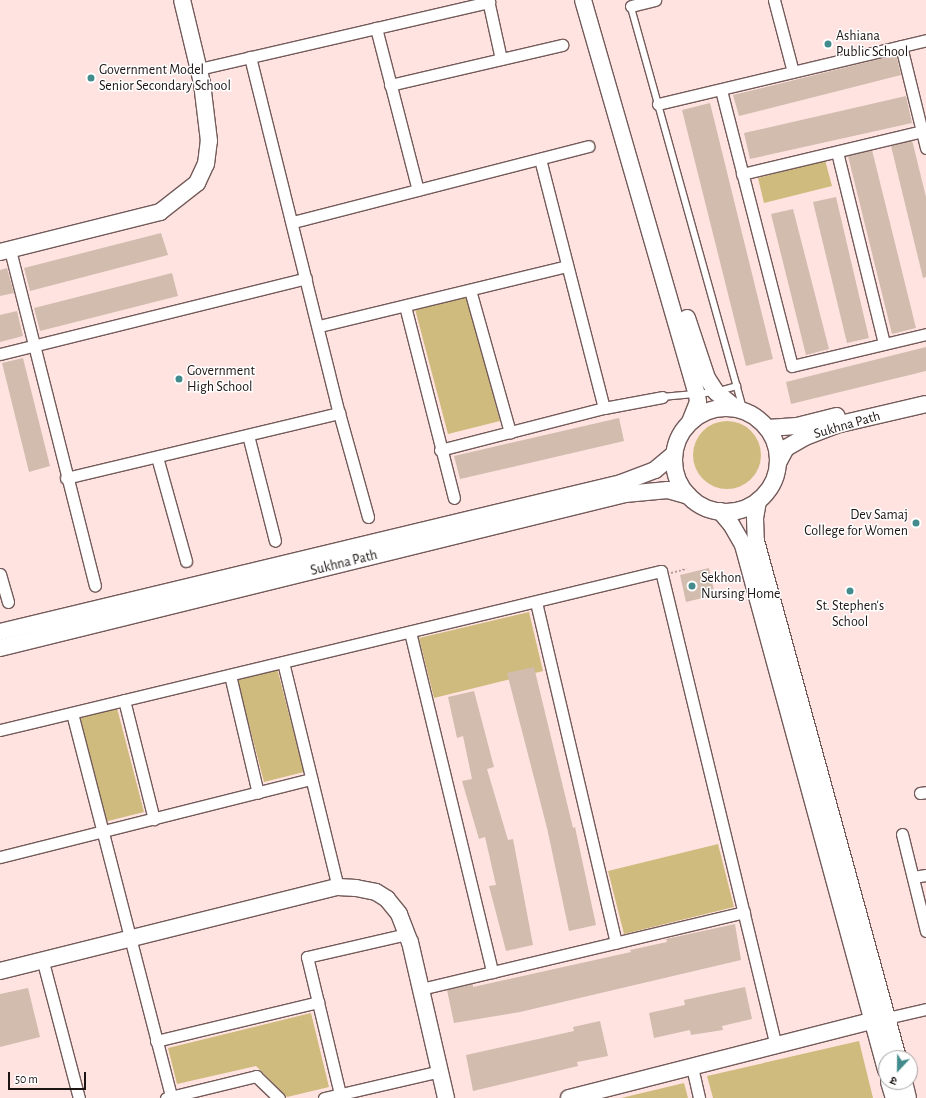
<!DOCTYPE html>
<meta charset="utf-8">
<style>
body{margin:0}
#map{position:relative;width:926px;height:1098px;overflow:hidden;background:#ffe3e1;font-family:"Alegreya Sans","Noto Sans Devanagari",sans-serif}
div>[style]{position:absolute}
.green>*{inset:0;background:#cfbb7d}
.round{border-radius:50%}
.building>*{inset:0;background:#d1bcae}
.path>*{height:2px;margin-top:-1px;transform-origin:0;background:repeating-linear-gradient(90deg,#b49e9d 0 2px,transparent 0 4px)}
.roads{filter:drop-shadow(1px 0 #735b5a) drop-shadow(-1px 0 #735b5a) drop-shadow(0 1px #735b5a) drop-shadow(0 -1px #735b5a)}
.lane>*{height:5.5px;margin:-2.75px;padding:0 2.75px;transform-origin:2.75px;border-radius:2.75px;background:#fff}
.street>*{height:11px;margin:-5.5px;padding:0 5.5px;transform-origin:5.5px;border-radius:5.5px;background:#fff}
.secondary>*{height:16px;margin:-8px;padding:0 8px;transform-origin:8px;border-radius:8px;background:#fff}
.secondary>.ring{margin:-8px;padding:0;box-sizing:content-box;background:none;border:16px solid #fff;border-radius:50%}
.dots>*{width:11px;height:11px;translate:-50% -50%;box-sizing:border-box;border:2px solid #fff;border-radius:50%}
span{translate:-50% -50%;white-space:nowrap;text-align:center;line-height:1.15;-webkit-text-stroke:3px #fff;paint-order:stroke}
.poi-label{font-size:14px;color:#1d1414}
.left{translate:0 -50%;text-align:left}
.right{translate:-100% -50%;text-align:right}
.street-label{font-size:14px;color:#1d1414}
.north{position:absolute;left:878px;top:1050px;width:40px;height:40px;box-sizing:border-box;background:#fff;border:1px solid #a5a1a1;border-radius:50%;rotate:202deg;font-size:11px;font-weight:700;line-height:16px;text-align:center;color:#1d1414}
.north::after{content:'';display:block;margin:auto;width:14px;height:18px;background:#438b8c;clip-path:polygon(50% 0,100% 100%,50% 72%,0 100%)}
.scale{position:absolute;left:8px;top:1072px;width:78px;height:18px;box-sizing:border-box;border:2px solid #1d1414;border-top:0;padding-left:5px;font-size:12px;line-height:14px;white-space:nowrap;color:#1d1414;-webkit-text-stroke:3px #fff;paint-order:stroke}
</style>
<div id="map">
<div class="green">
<i style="clip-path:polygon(825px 160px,832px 186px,764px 203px,758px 178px)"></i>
<i style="clip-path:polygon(467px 296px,500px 421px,448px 434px,415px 309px)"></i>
<i class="round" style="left:693px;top:421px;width:68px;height:68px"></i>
<i style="clip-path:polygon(529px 612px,543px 671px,434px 698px,419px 638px)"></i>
<i style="clip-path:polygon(277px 668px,304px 772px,264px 782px,237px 679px)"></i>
<i style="clip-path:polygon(117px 708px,144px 812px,104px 822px,77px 719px)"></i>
<i style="clip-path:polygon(718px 844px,734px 907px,624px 934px,608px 871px)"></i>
<i style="clip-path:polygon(311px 1013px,329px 1087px,287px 1097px,256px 1066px,177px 1084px,168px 1048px)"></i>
<i style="clip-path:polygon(859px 1041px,873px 1098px,713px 1098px,707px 1076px)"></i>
<i style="clip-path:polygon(684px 1083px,688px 1098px,621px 1098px)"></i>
</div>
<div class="building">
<i style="clip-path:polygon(896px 55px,901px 75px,739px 116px,733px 95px)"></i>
<i style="clip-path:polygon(906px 96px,912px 123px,750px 159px,744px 133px)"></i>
<i style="clip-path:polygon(710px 103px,773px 359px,746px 366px,682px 110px)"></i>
<i style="clip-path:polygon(912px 140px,926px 197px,926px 277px,923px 278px,891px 146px)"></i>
<i style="clip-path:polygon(872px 150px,916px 328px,892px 334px,848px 156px)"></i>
<i style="clip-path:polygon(836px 197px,869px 338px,847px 343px,813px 202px)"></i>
<i style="clip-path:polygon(793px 209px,829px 349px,806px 355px,771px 214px)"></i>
<i style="clip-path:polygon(161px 233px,168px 255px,30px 291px,24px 268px)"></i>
<i style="clip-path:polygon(7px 268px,14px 293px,0 296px,0 270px)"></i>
<i style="clip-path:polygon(172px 273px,178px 296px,40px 331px,34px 308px)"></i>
<i style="clip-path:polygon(17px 311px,23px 336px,0 342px,0 315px)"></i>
<i style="clip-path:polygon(926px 347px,926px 371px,791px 404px,786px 382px)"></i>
<i style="clip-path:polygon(23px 358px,50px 466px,29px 472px,2px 363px)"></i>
<i style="clip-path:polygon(619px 418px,624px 441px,460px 479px,454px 456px)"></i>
<i style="clip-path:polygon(709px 568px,715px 595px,686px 602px,680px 575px)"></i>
<i style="clip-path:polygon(534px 667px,573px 828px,575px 827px,596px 925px,569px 931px,547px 828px,507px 673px)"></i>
<i style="clip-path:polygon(474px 691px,494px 767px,487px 769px,508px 840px,513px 839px,533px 945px,506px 951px,489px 886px,496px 885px,485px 837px,479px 839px,462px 781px,472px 779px,463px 736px,457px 738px,448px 697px)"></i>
<i style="clip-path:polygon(735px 924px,741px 960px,520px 1012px,454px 1023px,447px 990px,473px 984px,473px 987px,631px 952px,630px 950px,667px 942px,666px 939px)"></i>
<i style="clip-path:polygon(745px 987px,752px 1019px,722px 1026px,723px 1030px,691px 1035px,690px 1030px,654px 1038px,649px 1013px,685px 1005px,684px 1000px)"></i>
<i style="clip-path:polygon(28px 988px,40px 1037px,0 1047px,0 994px)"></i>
<i style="clip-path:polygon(600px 1021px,608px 1056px,577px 1062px,578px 1066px,473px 1091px,466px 1055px,574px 1031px,573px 1027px)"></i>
</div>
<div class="path">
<i style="left:671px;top:573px;width:16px;rotate:-15deg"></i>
</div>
<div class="roads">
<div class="lane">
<i style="left:631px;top:6px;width:420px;rotate:74.4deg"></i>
<i style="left:662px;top:397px;width:54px;rotate:-5.3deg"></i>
<i style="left:716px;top:392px;width:22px;rotate:-16deg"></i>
</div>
<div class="street">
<i style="left:488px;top:0;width:60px;rotate:77.6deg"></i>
<i style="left:774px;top:0;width:74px;rotate:75.2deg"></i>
<i style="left:631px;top:6px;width:25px;rotate:-14deg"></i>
<i style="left:376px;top:28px;width:167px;rotate:75.5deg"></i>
<i style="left:901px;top:46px;width:105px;rotate:76.2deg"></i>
<i style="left:250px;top:57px;width:367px;rotate:76deg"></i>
<i style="left:339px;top:413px;width:108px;rotate:74.4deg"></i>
<i style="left:199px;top:69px;width:298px;rotate:-13deg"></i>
<i style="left:390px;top:85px;width:177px;rotate:-13.1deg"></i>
<i style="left:721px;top:90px;width:285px;rotate:75.6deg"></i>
<i style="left:792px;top:366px;width:138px;rotate:-13.4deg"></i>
<i style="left:658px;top:104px;width:276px;rotate:-13.4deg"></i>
<i style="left:837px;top:152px;width:197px;rotate:76.2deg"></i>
<i style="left:540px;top:159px;width:257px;rotate:75.6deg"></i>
<i style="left:742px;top:174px;width:185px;rotate:-13.4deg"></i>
<i style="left:293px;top:222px;width:305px;rotate:-14.4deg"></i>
<i style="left:10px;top:250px;width:346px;rotate:75.8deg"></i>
<i style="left:470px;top:290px;width:148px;rotate:74.3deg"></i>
<i style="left:405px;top:306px;width:198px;rotate:75.7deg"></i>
<i style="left:319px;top:326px;width:255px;rotate:-13.6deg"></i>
<i style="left:0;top:354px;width:315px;rotate:-13.9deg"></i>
<i style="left:248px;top:435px;width:109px;rotate:75.7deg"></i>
<i style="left:440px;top:450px;width:169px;rotate:-14.4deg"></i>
<i style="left:604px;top:408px;width:59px;rotate:-10.7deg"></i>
<i style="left:157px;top:457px;width:108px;rotate:74.4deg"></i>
<i style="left:66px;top:478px;width:281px;rotate:-13.4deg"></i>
<i style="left:0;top:574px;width:29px;rotate:74deg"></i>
<i style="left:536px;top:602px;width:350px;rotate:76.8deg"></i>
<i style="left:410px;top:632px;width:350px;rotate:76.4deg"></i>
<i style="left:283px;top:662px;width:232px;rotate:76.3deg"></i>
<i style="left:230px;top:675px;width:121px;rotate:76.7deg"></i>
<i style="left:124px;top:700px;width:123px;rotate:75.9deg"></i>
<i style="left:72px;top:713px;width:397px;rotate:75.5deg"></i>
<i style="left:0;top:730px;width:680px;rotate:-13.53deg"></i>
<i style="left:661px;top:571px;width:488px;rotate:76.4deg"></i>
<i style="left:920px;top:793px;width:6px;rotate:-9deg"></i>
<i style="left:902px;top:834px;width:100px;rotate:76.1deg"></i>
<i style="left:0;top:857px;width:321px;rotate:-14.1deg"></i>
<i style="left:913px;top:877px;width:13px;rotate:-9deg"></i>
<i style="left:43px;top:962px;width:141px;rotate:75.2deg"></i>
<i style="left:421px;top:989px;width:332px;rotate:-13.4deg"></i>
<i style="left:887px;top:1018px;width:40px;rotate:-13deg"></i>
<i style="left:156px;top:1041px;width:167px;rotate:-13.5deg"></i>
<i style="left:692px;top:1067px;width:32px;rotate:77deg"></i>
<i style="left:340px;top:1094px;width:141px;rotate:-103.5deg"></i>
<i style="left:307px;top:957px;width:103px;rotate:-13deg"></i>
<i style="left:166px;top:1098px;width:93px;rotate:-13.7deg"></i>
<i style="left:256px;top:1076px;width:32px;rotate:44deg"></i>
<i style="left:324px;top:1098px;width:119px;rotate:-13.1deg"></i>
</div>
<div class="secondary">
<i style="left:583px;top:0;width:410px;rotate:73.9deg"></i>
<i style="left:697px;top:394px;width:8px;rotate:83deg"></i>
<i style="left:698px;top:402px;width:22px;rotate:112deg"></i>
<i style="left:0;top:252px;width:165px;rotate:-14deg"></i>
<i style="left:160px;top:212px;width:47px;rotate:-38.1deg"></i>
<i style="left:197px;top:183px;width:21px;rotate:-65deg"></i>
<i style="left:206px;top:164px;width:23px;rotate:-83deg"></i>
<i style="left:209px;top:141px;width:58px;rotate:-96.9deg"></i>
<i style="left:202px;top:83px;width:85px;rotate:-103.5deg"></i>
<i style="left:687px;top:318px;width:63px;rotate:71.6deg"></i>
<i style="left:707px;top:378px;width:17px;rotate:57deg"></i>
<i style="left:716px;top:392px;width:27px;rotate:39deg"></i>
<i class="ring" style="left:674px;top:408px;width:88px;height:88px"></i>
<i style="left:768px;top:428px;width:29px;rotate:-4deg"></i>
<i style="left:797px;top:426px;width:41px;rotate:-14deg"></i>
<i style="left:778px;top:463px;width:17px;rotate:-62deg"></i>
<i style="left:786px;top:448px;width:22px;rotate:-30deg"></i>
<i style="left:805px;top:437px;width:33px;rotate:-21deg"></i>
<i style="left:836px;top:425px;width:92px;rotate:-13.1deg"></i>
<i style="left:758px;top:501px;width:17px;rotate:100deg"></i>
<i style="left:755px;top:518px;width:23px;rotate:88deg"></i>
<i style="left:756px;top:541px;width:536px;rotate:74.64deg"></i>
<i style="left:720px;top:511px;width:17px;rotate:50deg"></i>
<i style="left:731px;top:524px;width:24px;rotate:60deg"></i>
<i style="left:743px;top:545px;width:544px;rotate:74.76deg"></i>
<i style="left:0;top:632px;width:639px;rotate:-13.49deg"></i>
<i style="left:621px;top:483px;width:36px;rotate:-21deg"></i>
<i style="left:655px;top:470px;width:25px;rotate:-40deg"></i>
<i style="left:0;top:648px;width:644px;rotate:-13.84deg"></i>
<i style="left:625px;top:494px;width:43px;rotate:-5.3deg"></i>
<i style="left:668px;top:490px;width:22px;rotate:16deg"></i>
<i style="left:0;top:971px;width:348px;rotate:-14deg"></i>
<i style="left:338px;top:887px;width:18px;rotate:3deg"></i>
<i style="left:356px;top:888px;width:20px;rotate:11deg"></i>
<i style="left:376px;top:892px;width:13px;rotate:32deg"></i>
<i style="left:387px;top:899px;width:19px;rotate:51deg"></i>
<i style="left:399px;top:914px;width:30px;rotate:69deg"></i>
<i style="left:410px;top:942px;width:160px;rotate:77deg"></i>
<i style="left:889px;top:1082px;width:17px;rotate:73deg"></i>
<i style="left:904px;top:1082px;width:16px;rotate:76deg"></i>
<i style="left:569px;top:1098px;width:324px;rotate:-14.3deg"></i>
</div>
</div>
<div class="dots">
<i style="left:828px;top:44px;background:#438b8c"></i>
<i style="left:91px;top:78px;background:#438b8c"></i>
<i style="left:179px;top:379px;background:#438b8c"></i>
<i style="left:916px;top:523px;background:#438b8c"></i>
<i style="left:692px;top:586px;background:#438b8c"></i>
<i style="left:850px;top:591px;background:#438b8c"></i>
</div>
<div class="poi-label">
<span class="left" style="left:836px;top:44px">Ashiana<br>Public School</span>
<span class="left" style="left:99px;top:78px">Government Model<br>Senior Secondary School</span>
<span class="left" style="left:187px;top:379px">Government<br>High School</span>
<span class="right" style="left:908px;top:523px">Dev Samaj<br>College for Women</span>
<span class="left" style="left:701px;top:586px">Sekhon<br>Nursing Home</span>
<span style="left:850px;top:614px">St. Stephen's<br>School</span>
</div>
<div class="street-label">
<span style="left:847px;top:425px;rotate:-16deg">Sukhna Path</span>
<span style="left:344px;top:563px;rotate:-14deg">Sukhna Path</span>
</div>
<div class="north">उ</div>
<div class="scale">50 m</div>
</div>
